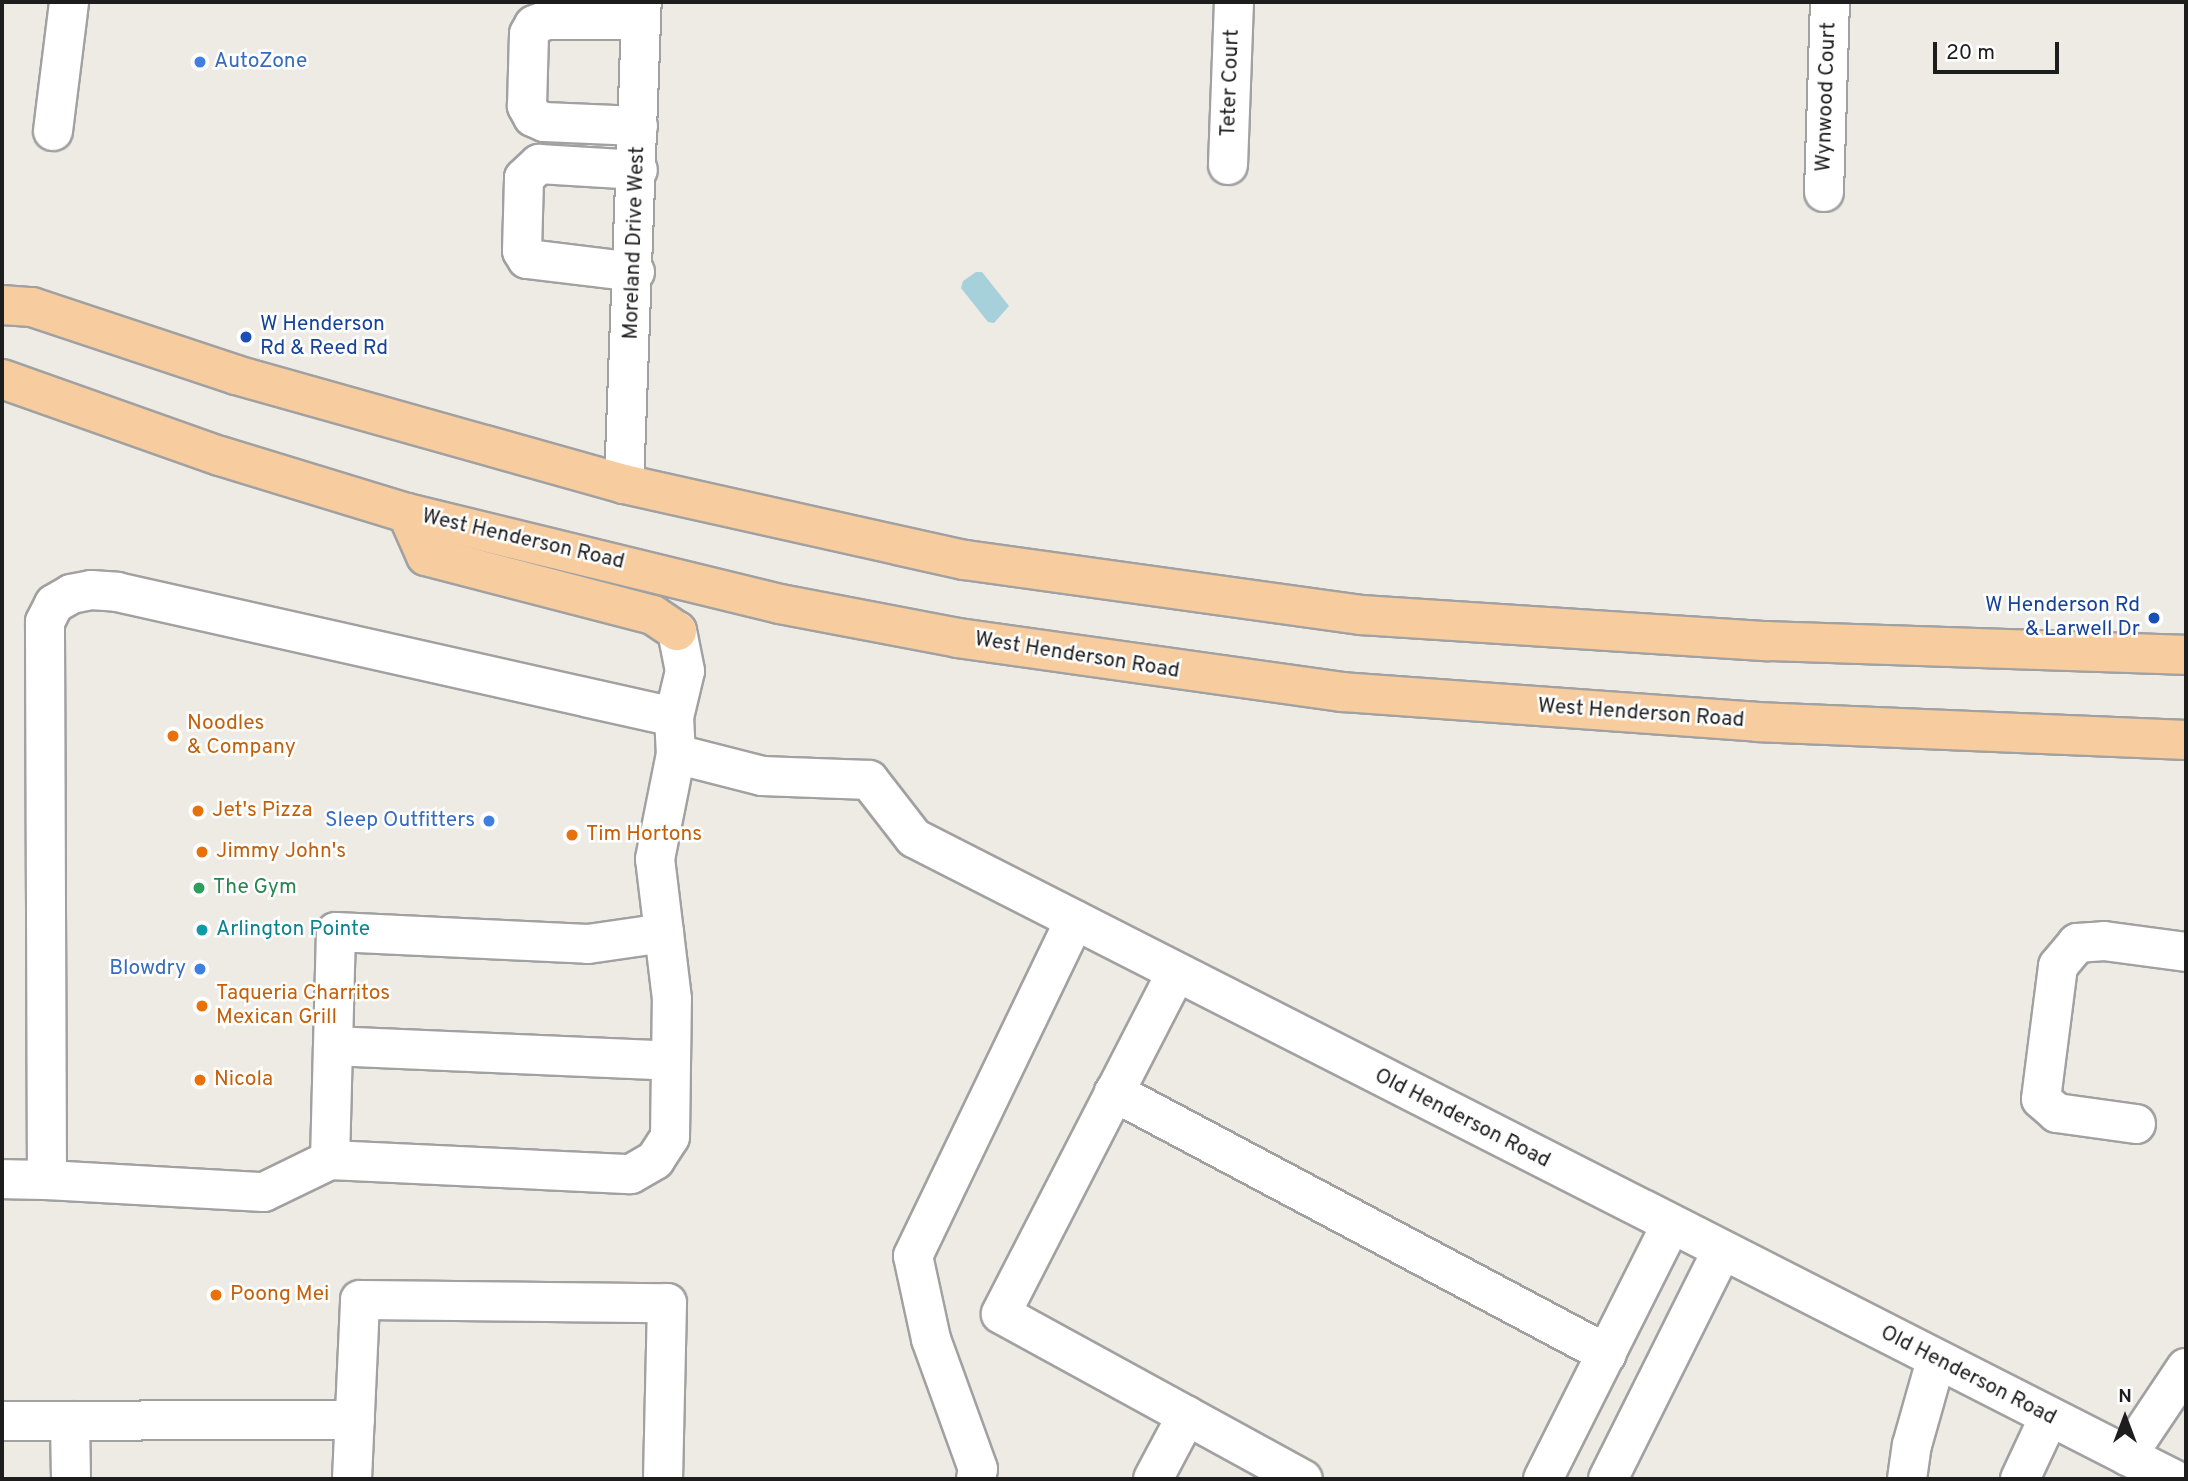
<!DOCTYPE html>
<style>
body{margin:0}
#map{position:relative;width:2188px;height:1481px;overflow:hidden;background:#eeeae4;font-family:Overpass,sans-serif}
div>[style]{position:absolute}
.water>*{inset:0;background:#a6d1da}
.roads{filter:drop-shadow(2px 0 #a1a1a1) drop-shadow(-2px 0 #a1a1a1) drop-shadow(0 2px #a1a1a1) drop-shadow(0 -2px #a1a1a1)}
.minor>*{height:38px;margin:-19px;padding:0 19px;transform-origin:19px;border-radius:19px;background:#fff}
.major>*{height:38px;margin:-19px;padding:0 19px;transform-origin:19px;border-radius:19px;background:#f7cda0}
.dots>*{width:19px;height:19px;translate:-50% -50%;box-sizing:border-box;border:4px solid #fff;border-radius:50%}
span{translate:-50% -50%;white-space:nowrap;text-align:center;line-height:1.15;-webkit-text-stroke:5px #fff;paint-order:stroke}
.shop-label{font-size:21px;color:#366cbe}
.left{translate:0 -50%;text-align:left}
.right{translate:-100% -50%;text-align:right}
.street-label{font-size:21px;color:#1d1d1d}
.transit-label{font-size:21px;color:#164399}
.food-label{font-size:21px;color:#c56008}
.leisure-label{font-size:21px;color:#27864d}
.culture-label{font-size:21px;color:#0d838f}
.frame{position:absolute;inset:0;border:4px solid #1d1d1d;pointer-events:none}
.north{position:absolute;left:2090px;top:1383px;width:70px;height:70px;-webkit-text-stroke:5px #fff;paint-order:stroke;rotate:0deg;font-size:19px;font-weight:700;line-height:28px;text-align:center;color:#1d1d1d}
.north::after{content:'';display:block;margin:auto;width:24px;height:32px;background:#1d1d1d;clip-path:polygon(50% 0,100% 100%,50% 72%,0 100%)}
.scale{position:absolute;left:1933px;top:42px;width:126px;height:32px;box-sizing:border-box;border:4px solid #1d1d1d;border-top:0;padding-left:9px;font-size:21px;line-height:24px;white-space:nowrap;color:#1d1d1d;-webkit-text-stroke:5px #fff;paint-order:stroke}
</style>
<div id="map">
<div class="water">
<i style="clip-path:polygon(976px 272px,982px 272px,1009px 306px,994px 323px,988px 322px,961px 288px,963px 281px)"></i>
</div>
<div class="roads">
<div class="minor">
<i style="left:638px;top:126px;width:94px;rotate:-177.6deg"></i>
<i style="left:544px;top:122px;width:12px;rotate:-156deg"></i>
<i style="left:533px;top:117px;width:13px;rotate:-119deg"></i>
<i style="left:527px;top:106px;width:72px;rotate:-88.4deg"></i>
<i style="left:529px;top:34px;width:10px;rotate:-61deg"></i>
<i style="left:534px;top:25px;width:14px;rotate:-21deg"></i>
<i style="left:547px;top:20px;width:94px"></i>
<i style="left:53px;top:131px;width:130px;rotate:-82.9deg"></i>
<i style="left:1228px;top:165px;width:163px;rotate:-87.9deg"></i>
<i style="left:1824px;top:192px;width:190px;rotate:-88.2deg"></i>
<i style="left:635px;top:272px;width:109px;rotate:-173.1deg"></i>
<i style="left:527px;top:259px;width:9px;rotate:-122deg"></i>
<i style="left:522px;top:251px;width:73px;rotate:-88.4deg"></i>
<i style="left:524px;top:178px;width:21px;rotate:-43deg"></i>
<i style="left:539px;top:164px;width:99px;rotate:3.5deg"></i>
<i style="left:624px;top:484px;width:482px;rotate:-87.9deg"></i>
<i style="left:674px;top:717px;width:47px;rotate:-76.6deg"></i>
<i style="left:685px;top:671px;width:41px;rotate:-101.3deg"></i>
<i style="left:1176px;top:973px;width:383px;rotate:117.2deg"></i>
<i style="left:1001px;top:1314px;width:344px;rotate:28.7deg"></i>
<i style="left:333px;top:1046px;width:338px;rotate:2.5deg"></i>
<i style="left:1114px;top:1092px;width:558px;rotate:27.99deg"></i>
<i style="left:2136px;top:1124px;width:80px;rotate:-172.1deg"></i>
<i style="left:2057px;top:1113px;width:21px;rotate:-139deg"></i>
<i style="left:2041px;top:1099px;width:134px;rotate:-82.7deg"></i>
<i style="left:2058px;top:966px;width:30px;rotate:-50deg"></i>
<i style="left:2077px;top:943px;width:27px;rotate:-4deg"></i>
<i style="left:2104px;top:941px;width:83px;rotate:7.6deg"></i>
<i style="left:330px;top:1160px;width:228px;rotate:-88.5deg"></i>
<i style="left:336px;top:932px;width:252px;rotate:2.7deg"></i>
<i style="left:588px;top:944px;width:77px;rotate:-8.2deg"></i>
<i style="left:2px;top:1179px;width:45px;rotate:1.3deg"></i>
<i style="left:47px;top:1180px;width:558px;rotate:-90.21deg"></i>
<i style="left:45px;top:622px;width:20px;rotate:-63deg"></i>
<i style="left:54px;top:604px;width:20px;rotate:-30deg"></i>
<i style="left:71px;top:594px;width:20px;rotate:-11deg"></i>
<i style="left:91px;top:590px;width:26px;rotate:4deg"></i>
<i style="left:117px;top:592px;width:571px;rotate:12.65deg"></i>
<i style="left:674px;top:717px;width:37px;rotate:87deg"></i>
<i style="left:676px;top:754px;width:89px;rotate:14.3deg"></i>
<i style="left:762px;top:776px;width:107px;rotate:2.1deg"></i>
<i style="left:869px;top:780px;width:73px;rotate:52.2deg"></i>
<i style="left:914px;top:838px;width:1413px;rotate:26.98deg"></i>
<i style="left:47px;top:1180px;width:217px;rotate:3.2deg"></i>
<i style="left:264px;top:1192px;width:73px;rotate:-25.9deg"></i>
<i style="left:330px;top:1160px;width:301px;rotate:2.7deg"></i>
<i style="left:631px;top:1174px;width:28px;rotate:-30deg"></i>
<i style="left:655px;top:1160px;width:27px;rotate:-57deg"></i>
<i style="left:670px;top:1137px;width:138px;rotate:-89.2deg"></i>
<i style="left:672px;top:999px;width:141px;rotate:-96.9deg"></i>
<i style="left:655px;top:859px;width:107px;rotate:-78.7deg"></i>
<i style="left:2px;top:1421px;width:353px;rotate:-0.2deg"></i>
<i style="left:70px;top:1421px;width:58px;rotate:89deg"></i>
<i style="left:2127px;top:1456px;width:106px;rotate:-56.2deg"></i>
<i style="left:352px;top:1479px;width:179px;rotate:-87.4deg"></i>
<i style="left:360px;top:1300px;width:307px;rotate:0.6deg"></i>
<i style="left:667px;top:1303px;width:176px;rotate:91.3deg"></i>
<i style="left:976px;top:1479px;width:10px;rotate:-79deg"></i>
<i style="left:978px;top:1469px;width:138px;rotate:-109.9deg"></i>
<i style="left:931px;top:1339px;width:85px;rotate:-102.2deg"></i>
<i style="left:913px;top:1256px;width:373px;rotate:-64.3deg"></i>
<i style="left:1153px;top:1479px;width:72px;rotate:-62deg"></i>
<i style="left:1543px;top:1479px;width:283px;rotate:-63.3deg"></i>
<i style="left:1608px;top:1479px;width:254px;rotate:-63.5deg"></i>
<i style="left:1907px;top:1479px;width:34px;rotate:-82deg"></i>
<i style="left:1912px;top:1445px;width:88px;rotate:-74.2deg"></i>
<i style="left:2020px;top:1479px;width:68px;rotate:-64.9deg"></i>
</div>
<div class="major">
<i style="left:2px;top:305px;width:30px;rotate:4deg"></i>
<i style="left:32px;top:307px;width:215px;rotate:18.4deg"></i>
<i style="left:236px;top:375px;width:403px;rotate:15.7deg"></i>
<i style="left:624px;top:484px;width:349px;rotate:12.6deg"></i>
<i style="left:965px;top:560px;width:400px;rotate:7.9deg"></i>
<i style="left:1361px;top:615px;width:407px;rotate:3.7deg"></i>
<i style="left:1767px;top:641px;width:419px;rotate:1.9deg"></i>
<i style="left:2px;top:379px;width:231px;rotate:19.5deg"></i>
<i style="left:220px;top:456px;width:195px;rotate:17deg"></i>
<i style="left:407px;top:513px;width:384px;rotate:13.7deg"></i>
<i style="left:780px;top:604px;width:181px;rotate:10.8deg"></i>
<i style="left:958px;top:638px;width:388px;rotate:8deg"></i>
<i style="left:1342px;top:692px;width:416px;rotate:4.1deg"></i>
<i style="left:1757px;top:722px;width:429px;rotate:2.4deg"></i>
<i style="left:407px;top:513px;width:47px;rotate:66.2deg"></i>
<i style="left:426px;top:556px;width:235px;rotate:14.6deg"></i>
<i style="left:653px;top:615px;width:29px;rotate:34deg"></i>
</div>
</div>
<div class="dots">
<i style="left:200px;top:62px;background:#3f7fe0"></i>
<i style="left:246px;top:337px;background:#1a4fb4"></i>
<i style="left:2154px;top:618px;background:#1a4fb4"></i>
<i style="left:173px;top:736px;background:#e8710a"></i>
<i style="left:198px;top:811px;background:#e8710a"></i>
<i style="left:489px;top:821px;background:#3f7fe0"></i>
<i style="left:572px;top:835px;background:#e8710a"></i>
<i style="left:202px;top:852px;background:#e8710a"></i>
<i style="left:199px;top:888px;background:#2e9e5b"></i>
<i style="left:202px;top:930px;background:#0f9aa8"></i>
<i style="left:200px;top:969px;background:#3f7fe0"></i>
<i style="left:202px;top:1006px;background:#e8710a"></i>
<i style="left:200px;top:1080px;background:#e8710a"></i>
<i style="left:216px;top:1295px;background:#e8710a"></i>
</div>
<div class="shop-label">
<span class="left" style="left:214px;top:62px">AutoZone</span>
<span class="right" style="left:475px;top:821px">Sleep Outfitters</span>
<span class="right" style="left:186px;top:969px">Blowdry</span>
</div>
<div class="street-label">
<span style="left:1231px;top:83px;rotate:-88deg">Teter Court</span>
<span style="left:1827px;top:97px;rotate:-88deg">Wynwood Court</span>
<span style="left:635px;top:243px;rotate:-88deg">Moreland Drive West</span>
<span style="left:523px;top:540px;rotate:13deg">West Henderson Road</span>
<span style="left:1077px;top:656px;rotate:9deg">West Henderson Road</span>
<span style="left:1641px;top:714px;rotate:4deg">West Henderson Road</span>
<span style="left:1462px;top:1119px;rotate:27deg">Old Henderson Road</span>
<span style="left:1968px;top:1376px;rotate:27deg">Old Henderson Road</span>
</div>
<div class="transit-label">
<span class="left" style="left:260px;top:337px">W Henderson<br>Rd &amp; Reed Rd</span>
<span class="right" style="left:2140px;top:618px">W Henderson Rd<br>&amp; Larwell Dr</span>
</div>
<div class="food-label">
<span class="left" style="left:187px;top:736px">Noodles<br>&amp; Company</span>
<span class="left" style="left:212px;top:811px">Jet's Pizza</span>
<span class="left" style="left:586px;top:835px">Tim Hortons</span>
<span class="left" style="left:216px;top:852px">Jimmy John's</span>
<span class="left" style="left:216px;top:1006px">Taqueria Charritos<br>Mexican Grill</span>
<span class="left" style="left:214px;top:1080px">Nicola</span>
<span class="left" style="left:230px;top:1295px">Poong Mei</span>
</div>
<div class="leisure-label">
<span class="left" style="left:213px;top:888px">The Gym</span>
</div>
<div class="culture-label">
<span class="left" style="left:216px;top:930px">Arlington Pointe</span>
</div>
<div class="frame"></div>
<div class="north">N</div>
<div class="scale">20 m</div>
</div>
